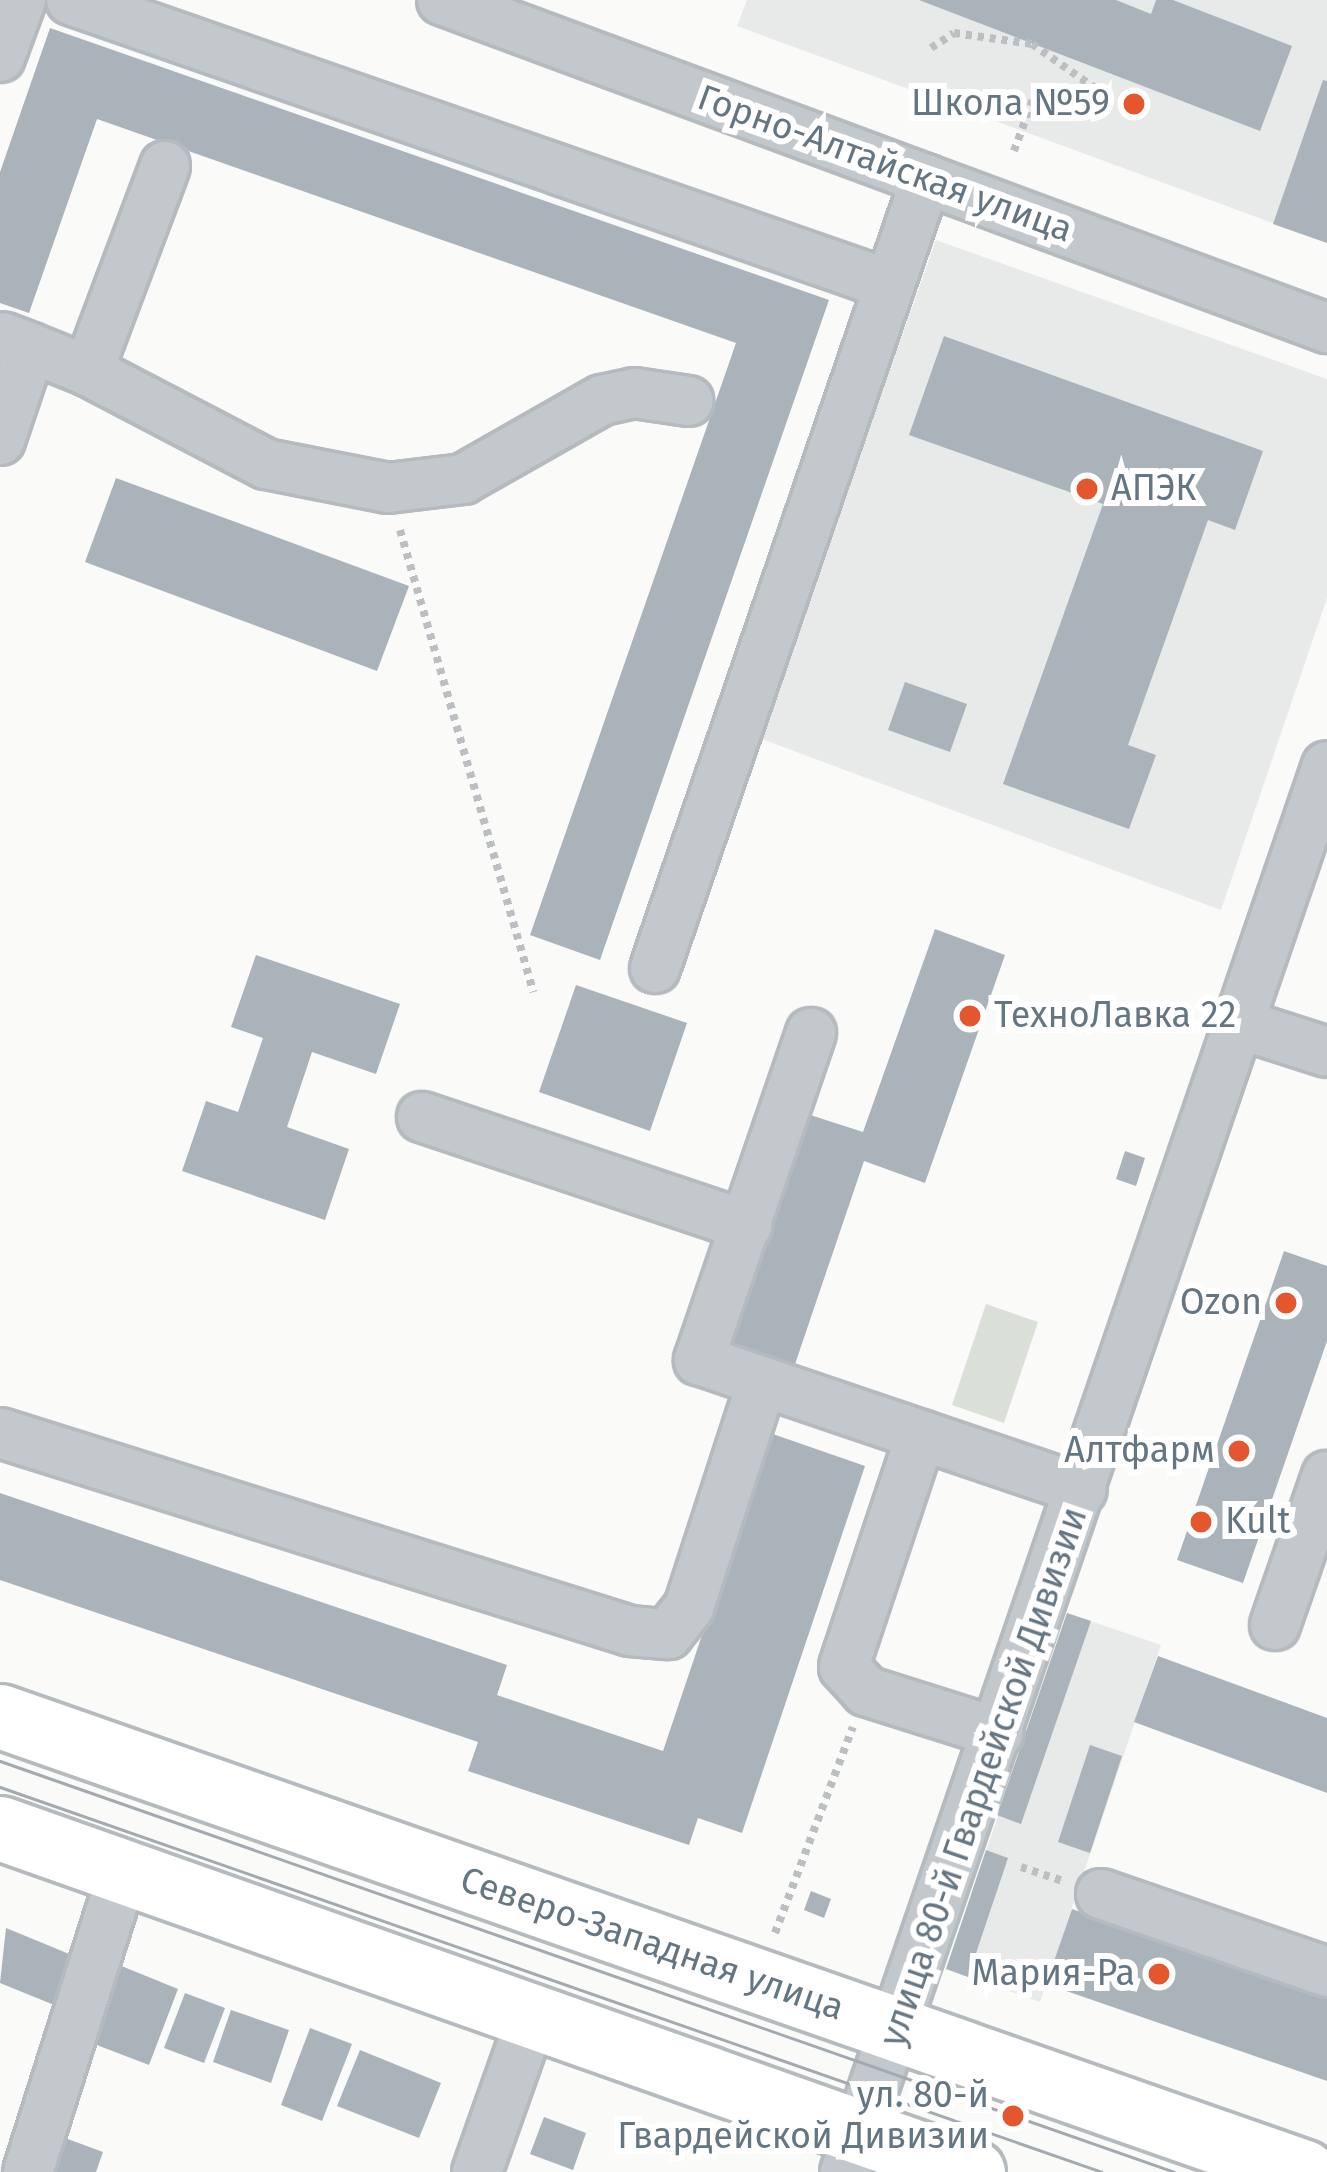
<!DOCTYPE html>
<meta charset="utf-8">
<style>
body{margin:0}
#map{position:relative;width:1327px;height:2172px;overflow:hidden;background:#fafaf8;font-family:"Fira Sans",sans-serif}
div>[style]{position:absolute}
.built>*{inset:0;background:#e8e9e9}
.green>*{inset:0;background:#dadfd7}
.building>*{inset:0;background:#aab3b9}
.path>*{height:8px;margin-top:-4px;transform-origin:0;background:repeating-linear-gradient(90deg,#bbbfc2 0 6px,transparent 0 12px)}
.roads{filter:drop-shadow(3px 0 #b5babe) drop-shadow(-3px 0 #b5babe) drop-shadow(0 3px #b5babe) drop-shadow(0 -3px #b5babe)}
.minor>*{height:48px;margin:-24px;padding:0 24px;transform-origin:24px;border-radius:24px;background:#c3c8cc}
.major>*{height:63px;margin:-31.5px;padding:0 31.5px;transform-origin:31.5px;border-radius:31.5px;background:#fff}
.tram>*{height:3px;margin:-1.5px;padding:0 1.5px;transform-origin:1.5px;border-radius:1.5px;background:#a2aab0}
.dots>*{width:33px;height:33px;translate:-50% -50%;box-sizing:border-box;border:6px solid #fff;border-radius:50%}
span{translate:-50% -50%;white-space:nowrap;text-align:center;line-height:1.15;-webkit-text-stroke:12px #fff;paint-order:stroke}
.poi-label{font-size:36px;color:#657683}
.right{translate:-100% -50%;text-align:right}
.left{translate:0 -50%;text-align:left}
.street-label{font-size:36px;color:#657683}
</style>
<div id="map">
<div class="built">
<i style="clip-path:polygon(747px 0,1327px 0,1327px 243px,737px 26px)"></i>
<i style="clip-path:polygon(936px 240px,1327px 379px,1327px 598px,1221px 910px,759px 738px)"></i>
<i style="clip-path:polygon(1067px 1613px,1161px 1645px,1040px 2002px,946px 1969px)"></i>
</div>
<div class="green">
<i style="clip-path:polygon(986px 1304px,1038px 1322px,1004px 1423px,952px 1405px)"></i>
</div>
<div class="building">
<i style="clip-path:polygon(919px 0,1116px 0,1151px 14px,1156px 0,1173px 0,1292px 46px,1260px 131px)"></i>
<i style="clip-path:polygon(50px 28px,829px 300px,600px 960px,530px 935px,736px 343px,97px 119px,29px 313px,0 303px,0 172px)"></i>
<i style="clip-path:polygon(1323px 80px,1327px 81px,1327px 243px,1273px 224px)"></i>
<i style="clip-path:polygon(944px 336px,1263px 451px,1235px 530px,1208px 520px,1128px 745px,1156px 755px,1129px 829px,1003px 784px,1103px 504px,909px 435px)"></i>
<i style="clip-path:polygon(116px 478px,409px 586px,377px 671px,85px 562px)"></i>
<i style="clip-path:polygon(905px 682px,967px 704px,950px 752px,888px 730px)"></i>
<i style="clip-path:polygon(935px 929px,1005px 955px,925px 1183px,864px 1161px,792px 1373px,721px 1348px,801px 1112px,863px 1132px)"></i>
<i style="clip-path:polygon(256px 955px,400px 1004px,376px 1074px,312px 1052px,287px 1127px,349px 1149px,325px 1220px,182px 1171px,206px 1101px,238px 1112px,263px 1038px,231px 1027px)"></i>
<i style="clip-path:polygon(576px 985px,687px 1023px,650px 1131px,539px 1092px)"></i>
<i style="clip-path:polygon(1125px 1151px,1145px 1158px,1136px 1186px,1116px 1179px)"></i>
<i style="clip-path:polygon(1284px 1251px,1327px 1266px,1327px 1341px,1243px 1583px,1177px 1560px)"></i>
<i style="clip-path:polygon(770px 1433px,865px 1466px,742px 1833px,698px 1818px,689px 1845px,468px 1771px,478px 1742px,0 1580px,0 1493px,507px 1665px,497px 1695px,663px 1751px)"></i>
<i style="clip-path:polygon(1067px 1613px,1091px 1621px,1021px 1824px,997px 1815px)"></i>
<i style="clip-path:polygon(1158px 1656px,1327px 1718px,1327px 1793px,1134px 1722px)"></i>
<i style="clip-path:polygon(1090px 1745px,1122px 1756px,1090px 1853px,1058px 1842px)"></i>
<i style="clip-path:polygon(986px 1850px,1008px 1858px,968px 1977px,946px 1969px)"></i>
<i style="clip-path:polygon(811px 1891px,831px 1899px,824px 1918px,804px 1910px)"></i>
<i style="clip-path:polygon(1072px 1909px,1327px 1998px,1327px 2081px,1046px 1984px)"></i>
<i style="clip-path:polygon(6px 1928px,79px 1958px,59px 2007px,0 1983px)"></i>
<i style="clip-path:polygon(119px 1965px,178px 1989px,149px 2065px,89px 2042px)"></i>
<i style="clip-path:polygon(185px 1993px,225px 2008px,204px 2063px,164px 2048px)"></i>
<i style="clip-path:polygon(231px 2010px,289px 2030px,271px 2083px,213px 2062px)"></i>
<i style="clip-path:polygon(310px 2028px,352px 2044px,322px 2121px,281px 2105px)"></i>
<i style="clip-path:polygon(360px 2050px,441px 2083px,419px 2138px,337px 2106px)"></i>
<i style="clip-path:polygon(544px 2117px,586px 2133px,573px 2170px,530px 2154px)"></i>
<i style="clip-path:polygon(65px 2138px,103px 2152px,96px 2172px,52px 2172px)"></i>
</div>
<div class="path">
<i style="left:931px;top:48px;width:27px;rotate:-33deg"></i>
<i style="left:954px;top:33px;width:79px;rotate:8deg"></i>
<i style="left:1032px;top:44px;width:78px;rotate:35.1deg"></i>
<i style="left:1096px;top:89px;width:27px;rotate:66deg"></i>
<i style="left:1014px;top:151px;width:67px;rotate:-69.9deg"></i>
<i style="left:400px;top:530px;width:481px;rotate:73.9deg"></i>
<i style="left:1021px;top:1867px;width:47px;rotate:18.4deg"></i>
<i style="left:775px;top:1933px;width:220px;rotate:-69.3deg"></i>
</div>
<div class="roads">
<div class="minor">
<i style="left:71px;top:0;width:867px;rotate:19.19deg"></i>
<i style="left:442px;top:0;width:944px;rotate:20.34deg"></i>
<i style="left:0;top:57px;width:61px;rotate:-69.8deg"></i>
<i style="left:31px;top:348px;width:61px;rotate:22deg"></i>
<i style="left:88px;top:371px;width:219px;rotate:-69.4deg"></i>
<i style="left:88px;top:371px;width:201px;rotate:27.6deg"></i>
<i style="left:266px;top:464px;width:124px;rotate:11.1deg"></i>
<i style="left:388px;top:488px;width:76px;rotate:-6.8deg"></i>
<i style="left:463px;top:479px;width:160px;rotate:-29.6deg"></i>
<i style="left:602px;top:400px;width:33px;rotate:-12deg"></i>
<i style="left:634px;top:393px;width:55px;rotate:8.4deg"></i>
<i style="left:0;top:440px;width:97px;rotate:-71.4deg"></i>
<i style="left:31px;top:348px;width:30px;rotate:-159deg"></i>
<i style="left:655px;top:968px;width:834px;rotate:-71.04deg"></i>
<i style="left:1240px;top:1024px;width:91px;rotate:17.8deg"></i>
<i style="left:811px;top:1033px;width:346px;rotate:108.9deg"></i>
<i style="left:699px;top:1360px;width:404px;rotate:18.7deg"></i>
<i style="left:422px;top:1117px;width:343px;rotate:18.5deg"></i>
<i style="left:0;top:1433px;width:660px;rotate:17.45deg"></i>
<i style="left:630px;top:1631px;width:38px;rotate:5deg"></i>
<i style="left:668px;top:1634px;width:34px;rotate:-52deg"></i>
<i style="left:689px;top:1607px;width:237px;rotate:-72deg"></i>
<i style="left:921px;top:1435px;width:244px;rotate:108.4deg"></i>
<i style="left:844px;top:1667px;width:33px;rotate:47deg"></i>
<i style="left:866px;top:1691px;width:139px;rotate:17.5deg"></i>
<i style="left:1275px;top:1625px;width:158px;rotate:-70.8deg"></i>
<i style="left:1101px;top:1894px;width:239px;rotate:19deg"></i>
<i style="left:28px;top:2172px;width:315px;rotate:-72.4deg"></i>
<i style="left:477px;top:2172px;width:164px;rotate:-70.5deg"></i>
<i style="left:845px;top:2172px;width:1486px;rotate:-71.08deg"></i>
</div>
<div class="major">
<i style="left:0;top:1716px;width:1381px;rotate:19.27deg"></i>
<i style="left:0;top:1828px;width:1032px;rotate:19.47deg"></i>
</div>
</div>
<div class="tram">
<i style="left:0;top:1761px;width:1244px;rotate:19.29deg"></i>
<i style="left:0;top:1787px;width:1167px;rotate:19.26deg"></i>
</div>
<div class="dots">
<i style="left:1134px;top:104px;background:#e4572e"></i>
<i style="left:1087px;top:489px;background:#e4572e"></i>
<i style="left:970px;top:1016px;background:#e4572e"></i>
<i style="left:1286px;top:1303px;background:#e4572e"></i>
<i style="left:1239px;top:1451px;background:#e4572e"></i>
<i style="left:1201px;top:1522px;background:#e4572e"></i>
<i style="left:1159px;top:1974px;background:#e4572e"></i>
<i style="left:1013px;top:2116px;background:#e4572e"></i>
</div>
<div class="poi-label">
<span class="right" style="left:1110px;top:104px">Школа №59</span>
<span class="left" style="left:1111px;top:489px">АПЭК</span>
<span class="left" style="left:994px;top:1016px">ТехноЛавка 22</span>
<span class="right" style="left:1262px;top:1303px">Ozon</span>
<span class="right" style="left:1215px;top:1451px">Алтфарм</span>
<span class="left" style="left:1225px;top:1522px">Kult</span>
<span class="right" style="left:1135px;top:1974px">Мария-Ра</span>
<span class="right" style="left:989px;top:2116px">ул. 80-й<br>Гвардейской Дивизии</span>
</div>
<div class="street-label">
<span style="left:885px;top:164px;rotate:20deg">Горно-Алтайская улица</span>
<span style="left:984px;top:1777px;rotate:-71deg">улица 80-й Гвардейской Дивизии</span>
<span style="left:652px;top:1944px;rotate:19deg">Северо-Западная улица</span>
</div>
</div>
